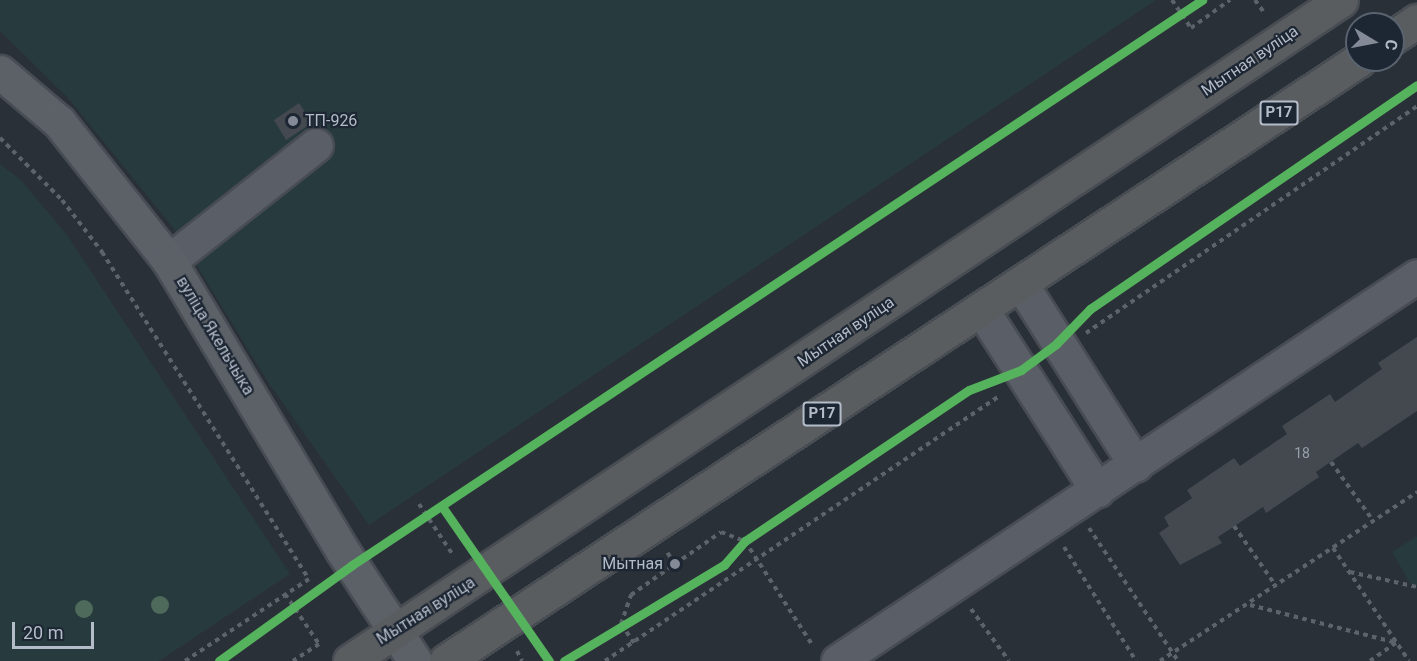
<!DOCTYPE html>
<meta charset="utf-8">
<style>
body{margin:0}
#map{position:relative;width:1417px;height:661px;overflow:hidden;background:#2a3038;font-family:Roboto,sans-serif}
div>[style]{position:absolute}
.green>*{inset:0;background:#273a3e}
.building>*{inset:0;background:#444950}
.path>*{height:4px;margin-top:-2px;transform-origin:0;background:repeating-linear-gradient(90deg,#5d636a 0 4.5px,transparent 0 9px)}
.roads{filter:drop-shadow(2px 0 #484c53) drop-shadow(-2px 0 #484c53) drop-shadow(0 2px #484c53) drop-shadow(0 -2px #484c53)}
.minor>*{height:33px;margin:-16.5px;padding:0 16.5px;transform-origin:16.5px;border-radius:16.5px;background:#5a5e66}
.major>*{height:33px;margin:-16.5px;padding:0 16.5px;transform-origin:16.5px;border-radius:16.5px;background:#5c6168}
.highway>*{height:33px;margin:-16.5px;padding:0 16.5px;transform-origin:16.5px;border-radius:16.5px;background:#5a5d60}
.cycleway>*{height:9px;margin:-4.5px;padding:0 4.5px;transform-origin:4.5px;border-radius:4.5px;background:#56b35d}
.trees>*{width:18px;height:18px;margin:-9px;border-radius:50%;background:#4e6a5a}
.dots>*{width:16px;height:16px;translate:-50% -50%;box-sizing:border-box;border:3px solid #1d2633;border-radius:50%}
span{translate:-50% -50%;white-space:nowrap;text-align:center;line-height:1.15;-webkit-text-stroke:4.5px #1d2633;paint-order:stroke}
.number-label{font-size:14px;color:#989fab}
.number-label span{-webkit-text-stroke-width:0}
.shield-label span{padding:2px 4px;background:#1d2633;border:2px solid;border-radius:4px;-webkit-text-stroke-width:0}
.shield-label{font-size:15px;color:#b4bcc9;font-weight:700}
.street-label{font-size:16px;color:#b4bcc9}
.poi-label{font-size:16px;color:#b4bcc9}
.left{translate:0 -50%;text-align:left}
.right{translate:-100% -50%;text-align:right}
.north{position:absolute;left:1345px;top:12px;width:60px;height:60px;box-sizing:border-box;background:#1d2633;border:2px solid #59626f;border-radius:50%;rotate:100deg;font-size:16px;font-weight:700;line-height:24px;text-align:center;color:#b4bcc9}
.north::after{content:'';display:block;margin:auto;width:21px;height:27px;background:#848b96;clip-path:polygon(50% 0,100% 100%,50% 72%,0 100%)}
.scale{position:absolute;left:12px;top:622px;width:82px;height:27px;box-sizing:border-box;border:3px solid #b4bcc9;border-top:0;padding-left:8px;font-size:18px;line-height:21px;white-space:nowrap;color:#b4bcc9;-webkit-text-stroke:4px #1d2633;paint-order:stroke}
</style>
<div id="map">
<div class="green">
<i style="clip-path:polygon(0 0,1156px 0,369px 525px,270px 385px,175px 230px,69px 99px,0 31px)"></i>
<i style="clip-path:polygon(0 164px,21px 180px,67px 235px,290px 574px,159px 661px,0 661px)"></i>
<i style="clip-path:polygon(1417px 536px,1417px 587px,1411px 585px,1392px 552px)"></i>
</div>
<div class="building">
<i style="clip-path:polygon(299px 103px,312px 123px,286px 140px,274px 120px)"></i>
<i style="clip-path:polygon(1417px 337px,1417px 411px,1362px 448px,1358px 443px,1316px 472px,1319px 477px,1266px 513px,1263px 507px,1218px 537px,1222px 543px,1180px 565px,1159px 533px,1169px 526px,1164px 517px,1192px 498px,1187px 490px,1234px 458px,1240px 466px,1287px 434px,1282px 426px,1330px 394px,1335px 402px,1382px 369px,1378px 363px)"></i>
</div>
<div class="path">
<i style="left:1172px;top:0;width:34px;rotate:56deg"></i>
<i style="left:1191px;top:28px;width:48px;rotate:-35.7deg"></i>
<i style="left:1255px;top:0;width:17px;rotate:54deg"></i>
<i style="left:0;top:138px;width:88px;rotate:45deg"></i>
<i style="left:62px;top:200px;width:66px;rotate:52.4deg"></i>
<i style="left:102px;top:252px;width:387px;rotate:57.7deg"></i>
<i style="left:309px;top:579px;width:149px;rotate:146.5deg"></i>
<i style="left:1086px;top:333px;width:401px;rotate:-34.4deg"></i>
<i style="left:1331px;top:462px;width:70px;rotate:54.3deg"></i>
<i style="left:419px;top:504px;width:61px;rotate:56.3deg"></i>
<i style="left:1234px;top:526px;width:73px;rotate:55deg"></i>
<i style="left:1089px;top:528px;width:160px;rotate:56.2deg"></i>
<i style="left:1064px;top:547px;width:135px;rotate:57.7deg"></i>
<i style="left:1333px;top:548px;width:136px;rotate:56.1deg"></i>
<i style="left:675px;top:564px;width:56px;rotate:-34.8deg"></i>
<i style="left:721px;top:532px;width:26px;rotate:21deg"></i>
<i style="left:745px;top:541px;width:125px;rotate:57.1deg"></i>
<i style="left:1350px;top:572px;width:69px;rotate:12.6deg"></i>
<i style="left:285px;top:594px;width:60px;rotate:55.8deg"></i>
<i style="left:319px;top:644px;width:31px;rotate:147deg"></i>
<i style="left:1250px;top:605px;width:152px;rotate:14.5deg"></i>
<i style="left:971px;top:609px;width:64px;rotate:53.8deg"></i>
<i style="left:634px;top:643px;width:23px;rotate:-124deg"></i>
<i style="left:621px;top:624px;width:31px;rotate:-71deg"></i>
<i style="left:631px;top:595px;width:54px;rotate:-35.2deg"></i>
<i style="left:675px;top:564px;width:14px;rotate:-124deg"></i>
<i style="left:517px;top:651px;width:11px;rotate:63deg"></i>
<i style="left:605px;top:661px;width:476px;rotate:-33.9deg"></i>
<i style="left:1160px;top:661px;width:308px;rotate:-33.3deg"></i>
<i style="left:1370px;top:661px;width:32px;rotate:-35deg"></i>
</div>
<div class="roads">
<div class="minor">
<i style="left:169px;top:261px;width:187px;rotate:-38.3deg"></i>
<i style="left:1021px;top:284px;width:214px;rotate:57.6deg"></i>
<i style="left:982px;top:310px;width:214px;rotate:57.4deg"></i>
<i style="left:838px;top:661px;width:695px;rotate:-33.62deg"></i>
</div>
<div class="major">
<i style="left:0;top:72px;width:77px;rotate:40.3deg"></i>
<i style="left:59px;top:122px;width:177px;rotate:51.6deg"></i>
<i style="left:169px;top:261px;width:337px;rotate:59.1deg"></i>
<i style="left:342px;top:550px;width:133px;rotate:56.7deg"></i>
</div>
<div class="highway">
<i style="left:1393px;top:37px;width:29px;rotate:-34deg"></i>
<i style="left:350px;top:661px;width:1191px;rotate:-33.7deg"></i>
<i style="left:446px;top:661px;width:1093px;rotate:-33.36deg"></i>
</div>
</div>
<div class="cycleway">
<i style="left:443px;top:508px;width:186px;rotate:55.3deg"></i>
<i style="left:219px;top:661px;width:164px;rotate:-35.8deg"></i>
<i style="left:352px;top:565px;width:1021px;rotate:-33.61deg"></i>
<i style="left:564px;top:661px;width:187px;rotate:-31deg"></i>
<i style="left:724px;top:565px;width:32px;rotate:-49deg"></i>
<i style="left:745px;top:541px;width:270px;rotate:-34deg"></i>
<i style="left:969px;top:390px;width:56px;rotate:-21deg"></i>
<i style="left:1021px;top:370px;width:44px;rotate:-36.6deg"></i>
<i style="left:1056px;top:344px;width:49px;rotate:-45.8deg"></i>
<i style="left:1090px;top:309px;width:396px;rotate:-34.4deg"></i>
</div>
<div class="trees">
<i style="left:160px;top:605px"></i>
<i style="left:84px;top:609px"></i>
</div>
<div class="dots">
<i style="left:293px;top:121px;background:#848b96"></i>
<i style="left:675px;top:564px;background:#848b96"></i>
</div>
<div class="number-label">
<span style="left:1302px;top:453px">18</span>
</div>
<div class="shield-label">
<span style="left:1279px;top:113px">Р17</span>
<span style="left:822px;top:414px">Р17</span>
</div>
<div class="street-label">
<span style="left:1250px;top:61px;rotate:-34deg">Мытная вуліца</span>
<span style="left:846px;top:332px;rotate:-34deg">Мытная вуліца</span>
<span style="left:215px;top:336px;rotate:59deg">вуліца Якельчыка</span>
<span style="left:426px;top:611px;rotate:-32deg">Мытная вуліца</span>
</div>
<div class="poi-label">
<span class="left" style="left:305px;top:121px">ТП-926</span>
<span class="right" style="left:663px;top:564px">Мытная</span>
</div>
<div class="north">С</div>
<div class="scale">20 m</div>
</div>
